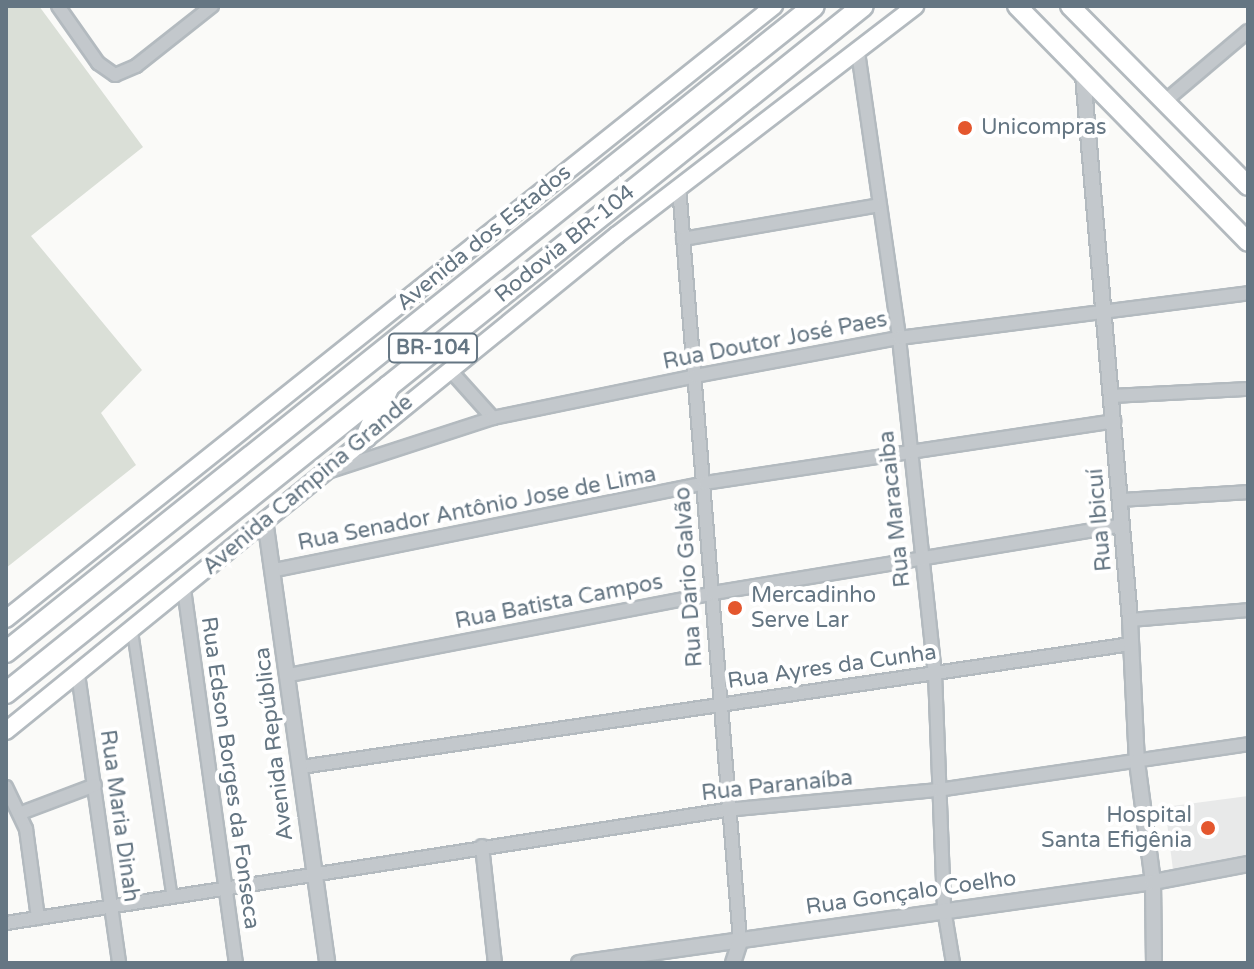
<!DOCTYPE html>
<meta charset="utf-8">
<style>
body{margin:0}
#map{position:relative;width:1254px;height:969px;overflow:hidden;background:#fafaf8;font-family:"Varela Round",sans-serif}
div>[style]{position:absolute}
.built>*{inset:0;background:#e8e9e9}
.green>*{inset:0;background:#dadfd7}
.roads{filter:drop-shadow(2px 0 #b3babf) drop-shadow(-2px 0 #b3babf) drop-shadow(0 2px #b3babf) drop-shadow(0 -2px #b3babf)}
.pedestrian>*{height:9px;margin:-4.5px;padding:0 4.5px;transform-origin:4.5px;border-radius:4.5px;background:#c3c8cc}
.minor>*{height:12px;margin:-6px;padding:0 6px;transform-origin:6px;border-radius:6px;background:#c3c8cc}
.tertiary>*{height:14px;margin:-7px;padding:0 7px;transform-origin:7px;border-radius:7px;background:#c3c8cc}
.secondary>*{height:16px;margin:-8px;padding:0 8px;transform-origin:8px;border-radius:8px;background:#fff}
.primary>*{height:18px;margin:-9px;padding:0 9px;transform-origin:9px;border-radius:9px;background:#fff}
.trunk>*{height:20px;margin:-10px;padding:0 10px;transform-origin:10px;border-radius:10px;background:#fff}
.dots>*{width:22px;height:22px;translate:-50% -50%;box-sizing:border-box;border:4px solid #fff;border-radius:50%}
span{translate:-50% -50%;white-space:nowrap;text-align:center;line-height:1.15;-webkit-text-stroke:8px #fff;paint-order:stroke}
.shield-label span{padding:2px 6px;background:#fff;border:2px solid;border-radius:6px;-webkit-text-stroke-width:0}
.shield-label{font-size:20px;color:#657683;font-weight:700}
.poi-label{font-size:22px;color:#657683}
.left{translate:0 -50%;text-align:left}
.right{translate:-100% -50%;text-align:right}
.street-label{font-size:22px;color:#657683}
.frame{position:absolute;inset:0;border:8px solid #657683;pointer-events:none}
</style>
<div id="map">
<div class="built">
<i style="clip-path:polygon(1248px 796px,1248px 860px,1173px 870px,1165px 807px)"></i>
</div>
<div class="green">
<i style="clip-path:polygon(6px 6px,39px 6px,143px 147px,31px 236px,142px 370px,101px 413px,136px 465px,6px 568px)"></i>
</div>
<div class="roads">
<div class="pedestrian">
<i style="left:132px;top:631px;width:270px;rotate:81.5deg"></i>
</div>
<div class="minor">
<i style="left:58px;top:6px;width:70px;rotate:54.9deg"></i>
<i style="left:98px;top:63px;width:21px;rotate:35deg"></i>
<i style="left:115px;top:75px;width:23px;rotate:-23deg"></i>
<i style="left:136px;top:66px;width:97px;rotate:-38.3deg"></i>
<i style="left:858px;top:52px;width:289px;rotate:81.8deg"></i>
<i style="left:899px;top:338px;width:337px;rotate:83.9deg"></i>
<i style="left:935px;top:673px;width:236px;rotate:87.8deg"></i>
<i style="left:944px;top:909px;width:55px;rotate:80.5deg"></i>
<i style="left:1164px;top:102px;width:110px;rotate:-40.2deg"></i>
<i style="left:679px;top:187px;width:756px;rotate:85.37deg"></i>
<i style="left:683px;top:239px;width:199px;rotate:-9.8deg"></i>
<i style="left:449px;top:369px;width:66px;rotate:48.1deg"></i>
<i style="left:1113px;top:396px;width:135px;rotate:-3deg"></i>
<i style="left:330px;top:471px;width:171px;rotate:-18deg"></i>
<i style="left:493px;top:418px;width:206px;rotate:-11.7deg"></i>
<i style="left:695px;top:376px;width:208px;rotate:-10.6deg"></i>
<i style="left:899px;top:338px;width:352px;rotate:-7.3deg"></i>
<i style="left:1121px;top:500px;width:127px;rotate:-3.6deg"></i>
<i style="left:275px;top:570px;width:439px;rotate:-11.4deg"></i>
<i style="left:705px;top:483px;width:414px;rotate:-8.6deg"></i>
<i style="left:184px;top:589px;width:378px;rotate:82.1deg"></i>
<i style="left:1130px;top:620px;width:118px;rotate:-4.8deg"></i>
<i style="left:78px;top:674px;width:292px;rotate:81.9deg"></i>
<i style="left:289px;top:675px;width:432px;rotate:-10.9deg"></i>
<i style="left:713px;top:593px;width:415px;rotate:-9.4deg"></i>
<i style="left:301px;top:767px;width:839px;rotate:-8.43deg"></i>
<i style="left:6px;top:787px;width:47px;rotate:64.5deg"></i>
<i style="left:26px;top:829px;width:90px;rotate:82.3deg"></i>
<i style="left:21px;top:813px;width:79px;rotate:-20.7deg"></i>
<i style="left:482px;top:846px;width:118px;rotate:83.7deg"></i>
<i style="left:6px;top:923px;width:729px;rotate:-8.92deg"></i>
<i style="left:726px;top:810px;width:213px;rotate:-5.4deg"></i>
<i style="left:938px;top:790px;width:313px;rotate:-8.4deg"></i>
</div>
<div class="tertiary">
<i style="left:1083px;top:75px;width:547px;rotate:85.07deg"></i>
<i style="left:1130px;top:620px;width:142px;rotate:87.2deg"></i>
<i style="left:1137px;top:762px;width:121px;rotate:82.4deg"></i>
<i style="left:1153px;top:882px;width:81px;rotate:89.3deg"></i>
<i style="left:265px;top:520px;width:447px;rotate:82deg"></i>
<i style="left:579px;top:963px;width:580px;rotate:-8.03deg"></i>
<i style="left:1153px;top:882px;width:97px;rotate:-10.7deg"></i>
<i style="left:733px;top:963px;width:23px;rotate:-72deg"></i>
</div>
<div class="secondary">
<i style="left:6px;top:619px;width:983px;rotate:-38.6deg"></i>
<i style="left:6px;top:731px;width:787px;rotate:-39.07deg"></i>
<i style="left:617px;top:235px;width:376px;rotate:-37.5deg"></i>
</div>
<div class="primary">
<i style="left:1017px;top:6px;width:330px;rotate:45.6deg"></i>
<i style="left:1070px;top:6px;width:253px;rotate:45.3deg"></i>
</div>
<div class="trunk">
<i style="left:366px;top:437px;width:56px;rotate:-65.7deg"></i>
<i style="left:6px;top:652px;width:1034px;rotate:-38.64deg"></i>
<i style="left:6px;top:693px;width:1098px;rotate:-38.72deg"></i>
</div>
</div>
<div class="dots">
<i style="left:965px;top:128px;background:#e4572e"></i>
<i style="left:735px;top:608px;background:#e4572e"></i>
<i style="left:1208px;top:828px;background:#e4572e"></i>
</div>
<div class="shield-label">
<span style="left:433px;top:348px">BR-104</span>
</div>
<div class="poi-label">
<span class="left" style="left:981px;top:128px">Unicompras</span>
<span class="left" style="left:751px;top:608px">Mercadinho<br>Serve Lar</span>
<span class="right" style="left:1192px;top:828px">Hospital<br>Santa Efigênia</span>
</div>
<div class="street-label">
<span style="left:484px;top:238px;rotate:-39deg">Avenida dos Estados</span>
<span style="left:565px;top:244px;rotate:-39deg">Rodovia BR-104</span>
<span style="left:775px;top:341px;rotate:-11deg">Rua Doutor José Paes</span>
<span style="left:308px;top:485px;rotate:-40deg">Avenida Campina Grande</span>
<span style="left:477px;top:509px;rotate:-11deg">Rua Senador Antônio Jose de Lima</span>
<span style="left:895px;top:509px;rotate:-96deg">Rua Maracaiba</span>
<span style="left:1100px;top:520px;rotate:-95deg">Rua Ibicuí</span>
<span style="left:689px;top:577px;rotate:-94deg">Rua Dario Galvão</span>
<span style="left:559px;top:602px;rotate:-11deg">Rua Batista Campos</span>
<span style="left:832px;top:667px;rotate:-8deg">Rua Ayres da Cunha</span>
<span style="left:274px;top:744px;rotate:-97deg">Avenida República</span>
<span style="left:230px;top:773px;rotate:82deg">Rua Edson Borges da Fonseca</span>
<span style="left:777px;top:786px;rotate:-6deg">Rua Paranaíba</span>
<span style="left:119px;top:816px;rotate:82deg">Rua Maria Dinah</span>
<span style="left:911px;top:893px;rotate:-8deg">Rua Gonçalo Coelho</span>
</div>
<div class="frame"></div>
</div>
